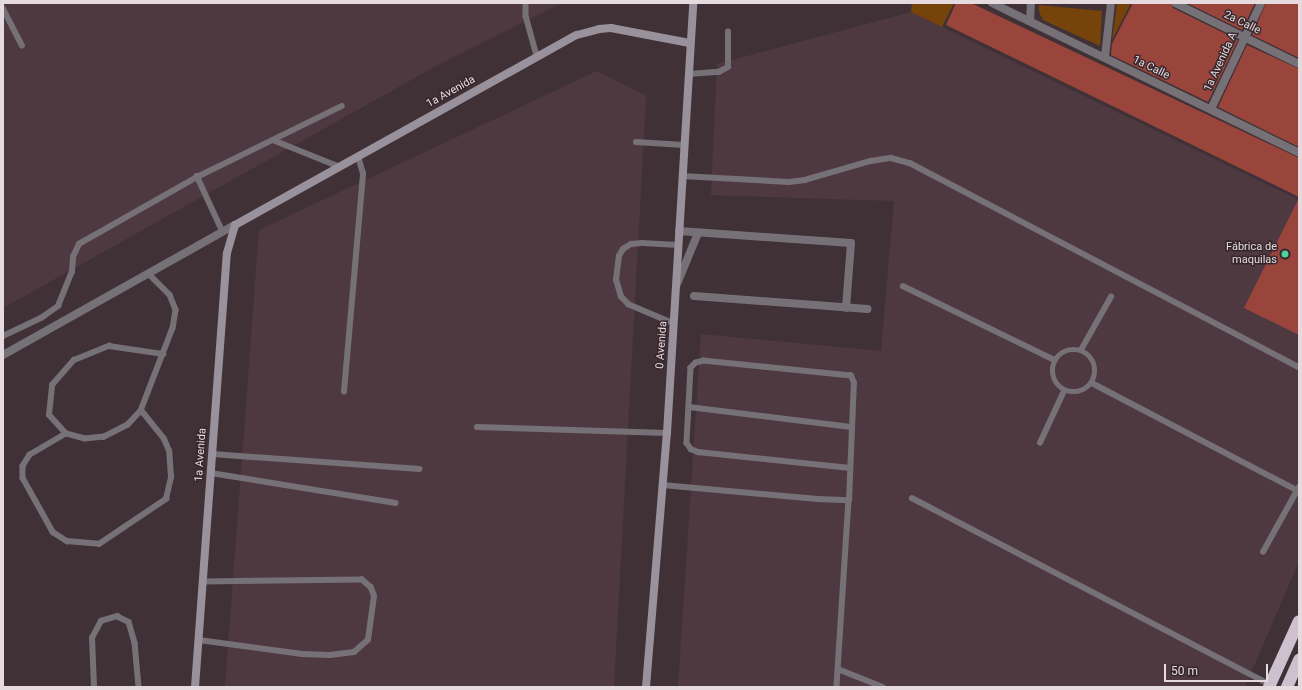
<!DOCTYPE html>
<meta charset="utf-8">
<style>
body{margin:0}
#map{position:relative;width:1302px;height:690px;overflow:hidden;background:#403137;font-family:Roboto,sans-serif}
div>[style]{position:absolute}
.built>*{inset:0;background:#4f3941}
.green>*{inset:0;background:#76430b}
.building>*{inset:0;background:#9a453c}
.lane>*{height:5.5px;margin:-2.75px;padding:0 2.75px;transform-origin:2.75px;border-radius:2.75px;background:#767177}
.lane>.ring{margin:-2.75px;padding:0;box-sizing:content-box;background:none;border:5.5px solid #767177;border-radius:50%}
.street>*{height:8px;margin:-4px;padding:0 4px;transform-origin:4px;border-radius:4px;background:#767177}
.secondary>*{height:8px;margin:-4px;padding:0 4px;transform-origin:4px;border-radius:4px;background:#99919b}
.highway>*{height:12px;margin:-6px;padding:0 6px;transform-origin:6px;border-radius:6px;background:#cdc1d0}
.dots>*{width:11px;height:11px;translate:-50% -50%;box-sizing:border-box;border:2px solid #36272d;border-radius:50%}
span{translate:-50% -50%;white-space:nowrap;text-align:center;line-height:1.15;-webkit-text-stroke:3px #36272d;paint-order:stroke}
.street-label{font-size:11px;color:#e5dbde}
.poi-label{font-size:11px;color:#e5dbde}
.right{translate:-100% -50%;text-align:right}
.frame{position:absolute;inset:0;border:4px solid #e5dbde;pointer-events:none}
.scale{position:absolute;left:1164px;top:664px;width:104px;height:18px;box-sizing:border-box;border:2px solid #e5dbde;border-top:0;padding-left:5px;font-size:12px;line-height:14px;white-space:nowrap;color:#e5dbde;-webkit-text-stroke:3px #36272d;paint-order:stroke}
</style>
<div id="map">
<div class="built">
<i style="clip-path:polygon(3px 3px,562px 3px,436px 66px,3px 308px)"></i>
<i style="clip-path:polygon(911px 12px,1299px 200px,1299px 561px,1245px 687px,678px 687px,701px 334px,881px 351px,894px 201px,711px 195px,717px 64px)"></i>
<i style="clip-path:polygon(597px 71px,646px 96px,614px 687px,225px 687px,259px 230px)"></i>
</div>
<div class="green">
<i style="clip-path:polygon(912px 3px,954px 3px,942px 27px,911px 12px)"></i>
<i style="clip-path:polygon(1117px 3px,1131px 3px,1112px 40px)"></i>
<i style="clip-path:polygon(1039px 5px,1102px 11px,1100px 46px,1043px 20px,1039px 12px)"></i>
</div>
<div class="building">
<i style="clip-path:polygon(956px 3px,971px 3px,1299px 158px,1299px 197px,946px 25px)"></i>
<i style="clip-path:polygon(1133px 3px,1170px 3px,1173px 8px,1238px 40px,1208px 102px,1111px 55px,1112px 44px)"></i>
<i style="clip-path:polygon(1187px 3px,1255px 3px,1242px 30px)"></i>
<i style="clip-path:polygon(1266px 3px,1299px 3px,1299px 58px,1252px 35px)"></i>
<i style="clip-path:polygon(1247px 45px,1299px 69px,1299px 147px,1218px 107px)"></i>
<i style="clip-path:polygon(1299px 198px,1299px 335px,1244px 308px)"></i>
</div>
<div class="lane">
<i style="left:526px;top:3px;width:13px;rotate:90deg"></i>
<i style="left:526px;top:16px;width:41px;rotate:74.6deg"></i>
<i style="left:3px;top:8px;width:42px;rotate:62.8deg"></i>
<i style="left:688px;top:74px;width:31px;rotate:-4deg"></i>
<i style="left:719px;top:72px;width:10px;rotate:-29deg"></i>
<i style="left:728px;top:67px;width:35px;rotate:-90deg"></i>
<i style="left:273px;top:140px;width:72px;rotate:21.9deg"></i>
<i style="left:636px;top:142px;width:48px;rotate:3.6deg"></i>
<i style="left:682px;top:176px;width:107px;rotate:3.2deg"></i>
<i style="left:789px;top:182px;width:16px;rotate:-7deg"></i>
<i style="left:805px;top:180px;width:69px;rotate:-16.1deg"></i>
<i style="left:871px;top:161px;width:20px;rotate:-9deg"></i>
<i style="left:891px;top:158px;width:20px;rotate:15deg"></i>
<i style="left:910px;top:163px;width:439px;rotate:27.7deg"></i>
<i style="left:222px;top:231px;width:60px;rotate:-114.8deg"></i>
<i style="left:197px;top:177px;width:161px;rotate:-26.1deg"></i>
<i style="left:148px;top:273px;width:31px;rotate:45deg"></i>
<i style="left:170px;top:295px;width:16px;rotate:68deg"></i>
<i style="left:176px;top:310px;width:18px;rotate:99deg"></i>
<i style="left:173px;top:328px;width:28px;rotate:111deg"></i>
<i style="left:163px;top:354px;width:61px;rotate:111.1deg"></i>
<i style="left:141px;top:411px;width:19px;rotate:133deg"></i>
<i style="left:128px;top:425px;width:27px;rotate:153deg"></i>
<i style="left:104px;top:437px;width:19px;rotate:174deg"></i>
<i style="left:85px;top:439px;width:20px;rotate:-165deg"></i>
<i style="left:66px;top:434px;width:25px;rotate:-132deg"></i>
<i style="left:49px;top:415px;width:30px;rotate:-84deg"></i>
<i style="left:52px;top:385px;width:33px;rotate:-49deg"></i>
<i style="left:74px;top:360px;width:38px;rotate:-22deg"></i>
<i style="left:109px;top:346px;width:55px;rotate:8.4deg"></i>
<i style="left:903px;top:286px;width:169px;rotate:26deg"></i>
<i style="left:674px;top:324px;width:49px;rotate:-157.1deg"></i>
<i style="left:629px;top:305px;width:11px;rotate:-135deg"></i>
<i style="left:621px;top:297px;width:18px;rotate:-106deg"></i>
<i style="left:616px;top:280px;width:24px;rotate:-83deg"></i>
<i style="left:619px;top:256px;width:8px;rotate:-60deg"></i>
<i style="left:623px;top:249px;width:9px;rotate:-32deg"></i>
<i style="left:631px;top:244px;width:11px;rotate:-5deg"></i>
<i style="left:642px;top:243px;width:36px;rotate:3deg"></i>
<i style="left:3px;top:336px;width:42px;rotate:-25.3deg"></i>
<i style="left:41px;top:318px;width:21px;rotate:-35deg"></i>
<i style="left:58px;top:306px;width:37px;rotate:-68deg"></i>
<i style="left:72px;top:272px;width:15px;rotate:-86deg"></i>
<i style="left:73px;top:257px;width:14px;rotate:-65deg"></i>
<i style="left:79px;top:244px;width:136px;rotate:-29.6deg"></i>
<i class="ring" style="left:1053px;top:350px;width:36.5px;height:36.5px"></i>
<i style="left:1081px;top:350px;width:61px;rotate:-60.5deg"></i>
<i style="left:1092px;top:383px;width:233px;rotate:27.6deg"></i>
<i style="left:344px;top:392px;width:219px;rotate:-85deg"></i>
<i style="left:363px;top:174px;width:18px;rotate:-106deg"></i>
<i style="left:689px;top:407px;width:163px;rotate:7deg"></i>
<i style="left:477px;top:427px;width:190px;rotate:1.8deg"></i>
<i style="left:66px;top:434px;width:42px;rotate:149.7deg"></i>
<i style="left:30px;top:455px;width:13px;rotate:122deg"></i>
<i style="left:23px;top:466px;width:12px;rotate:90deg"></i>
<i style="left:23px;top:478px;width:62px;rotate:60.9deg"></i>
<i style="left:53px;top:532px;width:17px;rotate:33deg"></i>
<i style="left:67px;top:541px;width:32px;rotate:5deg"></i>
<i style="left:99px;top:544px;width:81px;rotate:-33.9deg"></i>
<i style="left:166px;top:499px;width:23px;rotate:-77deg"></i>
<i style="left:171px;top:477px;width:26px;rotate:-94deg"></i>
<i style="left:169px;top:451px;width:13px;rotate:-113deg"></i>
<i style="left:164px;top:439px;width:36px;rotate:-129deg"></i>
<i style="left:1040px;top:443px;width:57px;rotate:-65.2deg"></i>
<i style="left:212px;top:454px;width:208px;rotate:4.1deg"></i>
<i style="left:211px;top:473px;width:187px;rotate:9.2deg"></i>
<i style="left:663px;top:485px;width:155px;rotate:5.2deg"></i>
<i style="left:817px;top:499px;width:32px;rotate:2deg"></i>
<i style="left:849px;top:500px;width:187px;rotate:93.7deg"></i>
<i style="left:912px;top:498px;width:403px;rotate:27.5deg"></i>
<i style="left:849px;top:500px;width:117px;rotate:-87.6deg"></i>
<i style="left:854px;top:383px;width:8px;rotate:-113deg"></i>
<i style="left:851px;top:376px;width:148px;rotate:-174.2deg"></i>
<i style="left:704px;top:361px;width:8px;rotate:166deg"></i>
<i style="left:696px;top:363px;width:7px;rotate:135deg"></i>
<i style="left:691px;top:368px;width:75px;rotate:93.1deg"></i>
<i style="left:687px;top:443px;width:7px;rotate:56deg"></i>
<i style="left:691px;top:449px;width:8px;rotate:23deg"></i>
<i style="left:698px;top:452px;width:153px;rotate:6deg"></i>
<i style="left:1263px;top:552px;width:74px;rotate:-61deg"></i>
<i style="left:199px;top:640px;width:104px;rotate:7.7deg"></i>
<i style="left:302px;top:654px;width:28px;rotate:2deg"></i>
<i style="left:330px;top:655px;width:24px;rotate:-7deg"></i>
<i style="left:354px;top:652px;width:18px;rotate:-41deg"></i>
<i style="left:368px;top:640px;width:44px;rotate:-82.2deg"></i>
<i style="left:374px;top:596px;width:9px;rotate:-111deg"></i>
<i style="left:371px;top:588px;width:12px;rotate:-138deg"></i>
<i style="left:362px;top:580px;width:159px;rotate:179.3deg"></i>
<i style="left:838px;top:669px;width:48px;rotate:21.8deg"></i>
<i style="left:94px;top:687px;width:49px;rotate:-92.3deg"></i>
<i style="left:92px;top:638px;width:19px;rotate:-62deg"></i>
<i style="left:101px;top:621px;width:17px;rotate:-17deg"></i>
<i style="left:117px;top:616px;width:13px;rotate:27deg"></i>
<i style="left:129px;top:622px;width:22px;rotate:74deg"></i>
<i style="left:135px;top:643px;width:44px;rotate:84.8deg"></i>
</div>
<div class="street">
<i style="left:992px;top:3px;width:342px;rotate:26deg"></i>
<i style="left:1175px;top:3px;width:138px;rotate:26.2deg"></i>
<i style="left:1030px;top:21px;width:18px;rotate:-87deg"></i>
<i style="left:1105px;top:57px;width:54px;rotate:-83.7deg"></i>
<i style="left:1211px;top:109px;width:117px;rotate:-64.7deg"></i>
<i style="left:679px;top:231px;width:172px;rotate:4deg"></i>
<i style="left:851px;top:243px;width:65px;rotate:94.4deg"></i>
<i style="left:677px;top:284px;width:55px;rotate:-67.6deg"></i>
<i style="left:694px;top:296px;width:174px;rotate:4.3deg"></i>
<i style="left:3px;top:355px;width:266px;rotate:-29.3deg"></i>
</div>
<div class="secondary">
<i style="left:195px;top:687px;width:435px;rotate:-85.8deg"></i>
<i style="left:227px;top:253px;width:29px;rotate:-74deg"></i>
<i style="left:235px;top:225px;width:391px;rotate:-29.1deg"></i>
<i style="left:577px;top:35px;width:23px;rotate:-15deg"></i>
<i style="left:599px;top:29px;width:12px;rotate:-5deg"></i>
<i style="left:611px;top:28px;width:80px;rotate:10.8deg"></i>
<i style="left:646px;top:687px;width:255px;rotate:-85.3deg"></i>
<i style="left:667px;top:433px;width:431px;rotate:-86.5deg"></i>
</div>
<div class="highway">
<i style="left:1269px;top:687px;width:72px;rotate:-65.6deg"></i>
<i style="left:1287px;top:687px;width:30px;rotate:-66deg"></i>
</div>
<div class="dots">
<i style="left:1285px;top:254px;background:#4cd39a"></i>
</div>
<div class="street-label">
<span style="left:1242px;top:23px;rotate:26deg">2a Calle</span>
<span style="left:1221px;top:62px;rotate:-65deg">1a Avenida A</span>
<span style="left:1151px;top:68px;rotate:26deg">1a Calle</span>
<span style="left:451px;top:92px;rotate:-29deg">1a Avenida</span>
<span style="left:662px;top:345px;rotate:-86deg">0 Avenida</span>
<span style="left:201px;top:455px;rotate:-86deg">1a Avenida</span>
</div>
<div class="poi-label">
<span class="right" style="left:1277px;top:254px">Fábrica de<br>maquilas</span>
</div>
<div class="frame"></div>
<div class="scale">50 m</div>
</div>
